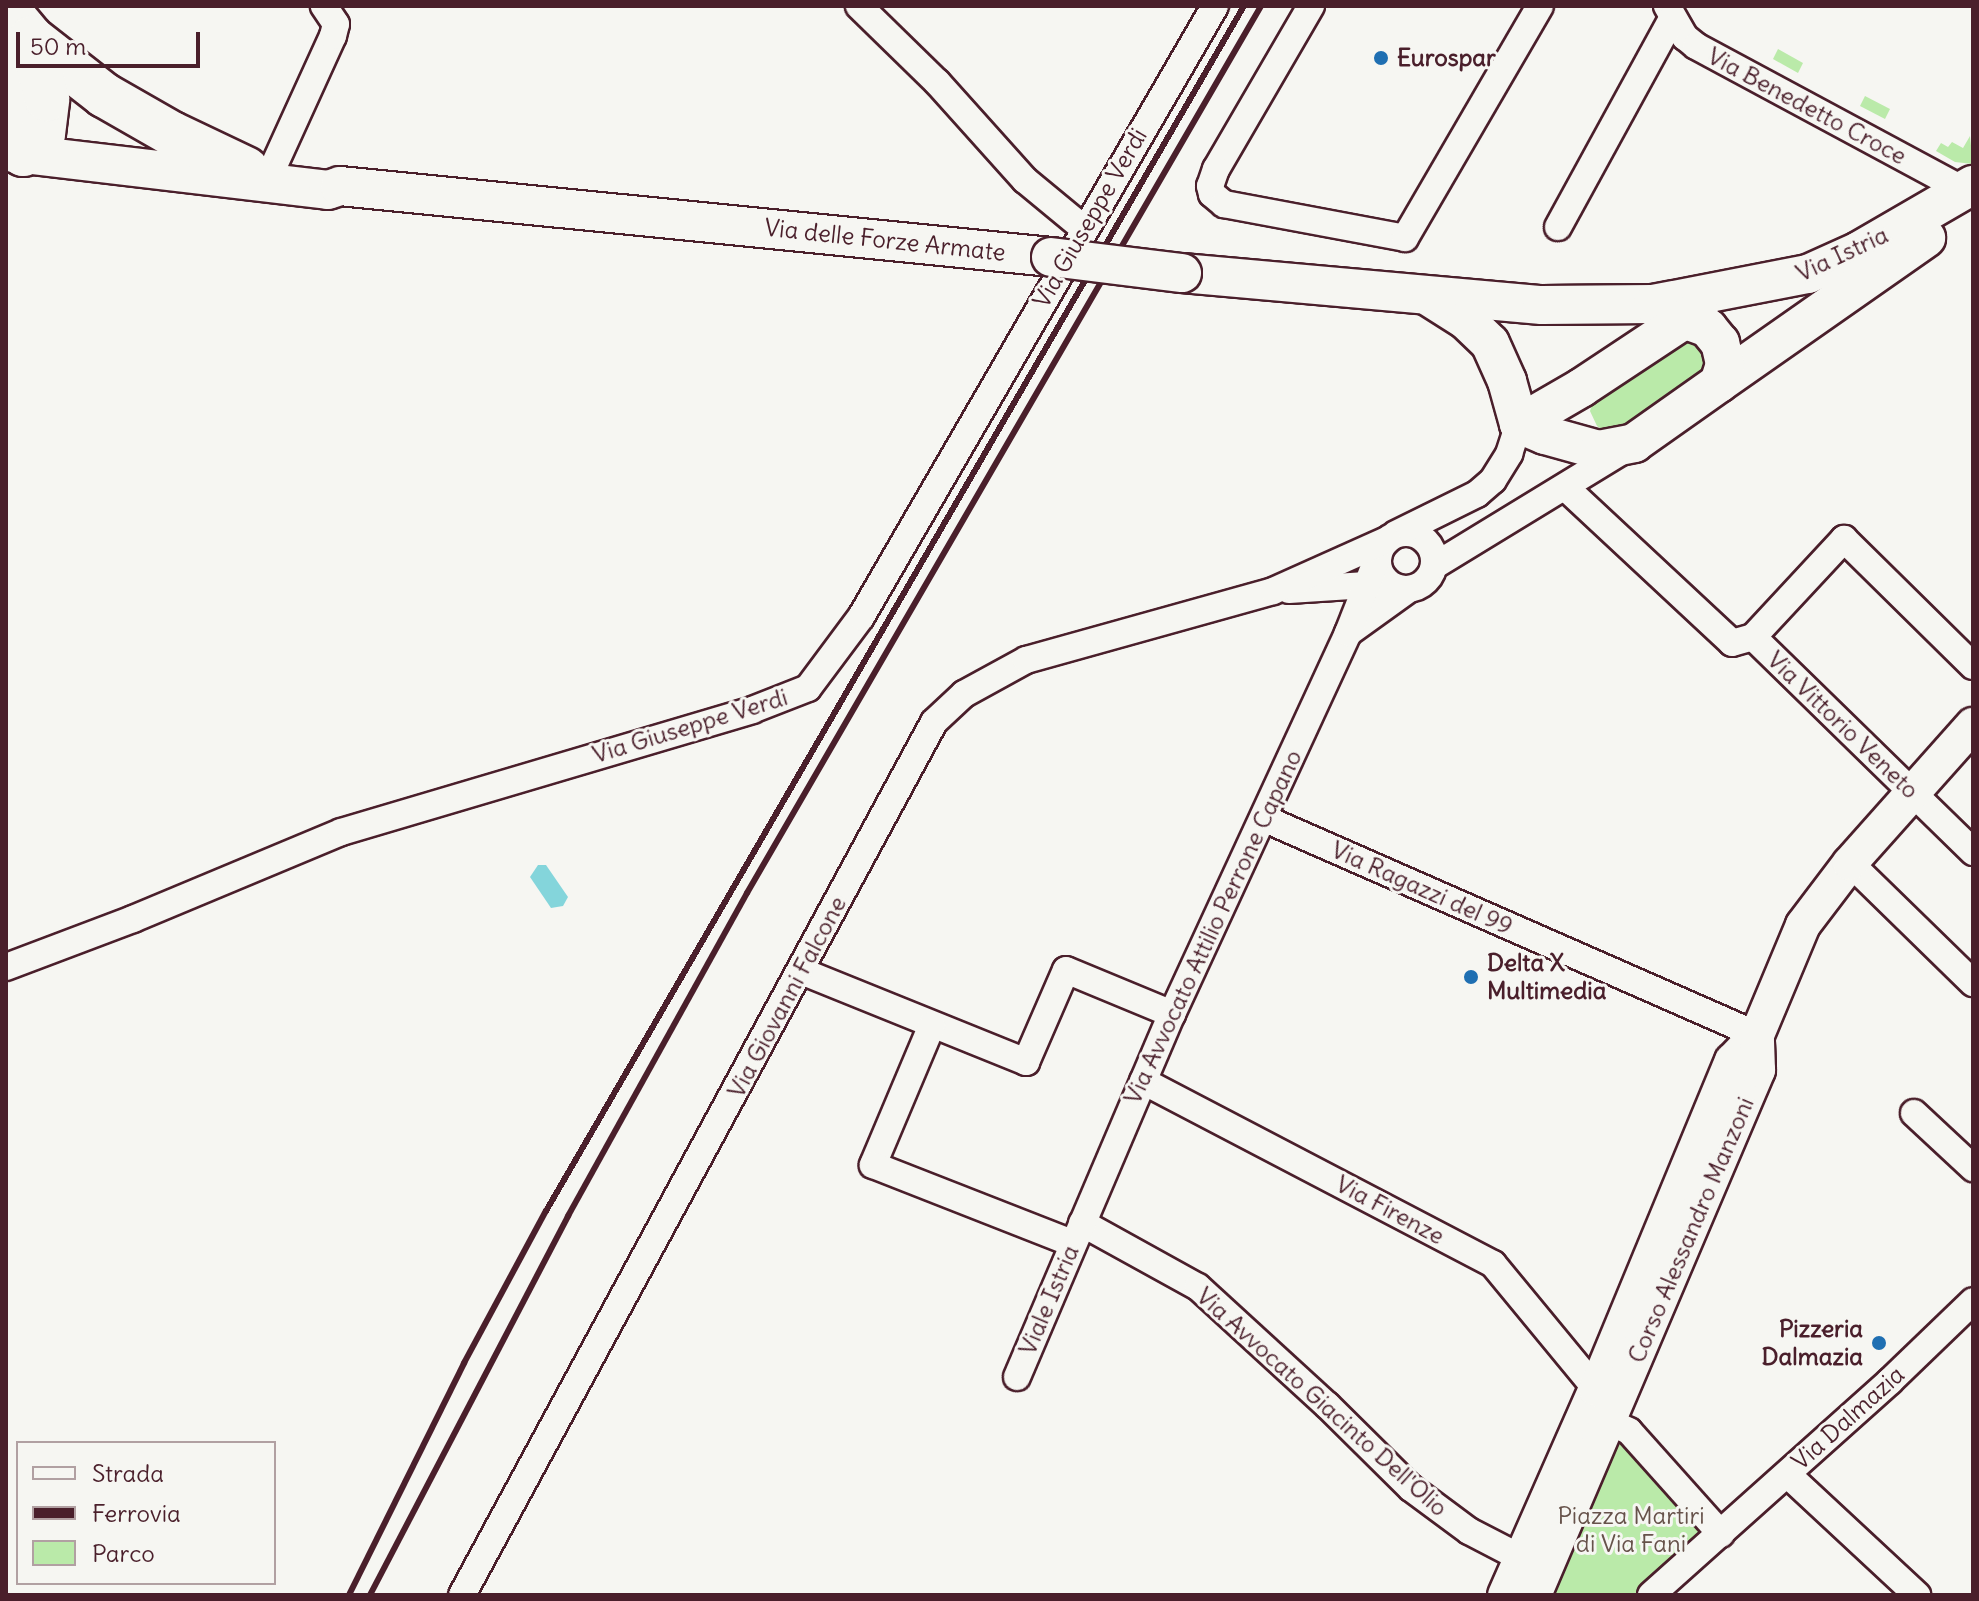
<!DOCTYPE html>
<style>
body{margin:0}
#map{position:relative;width:1979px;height:1601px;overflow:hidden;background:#f6f6f2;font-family:Delius,sans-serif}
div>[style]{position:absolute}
.green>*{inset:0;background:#baeaa9}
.water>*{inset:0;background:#84d5db}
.roads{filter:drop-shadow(2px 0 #4a1f2b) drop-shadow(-2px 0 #4a1f2b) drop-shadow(0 2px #4a1f2b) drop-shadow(0 -2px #4a1f2b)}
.minor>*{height:26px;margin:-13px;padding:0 13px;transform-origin:13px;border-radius:13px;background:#f6f6f2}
.minor>.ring{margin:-13px;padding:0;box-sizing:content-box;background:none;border:26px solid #f6f6f2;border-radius:50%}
.tertiary>*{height:34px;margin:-17px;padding:0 17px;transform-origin:17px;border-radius:17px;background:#f6f6f2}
.secondary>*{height:38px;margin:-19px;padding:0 19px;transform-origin:19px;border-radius:19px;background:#f6f6f2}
.trunk>*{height:44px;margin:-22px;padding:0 22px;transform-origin:22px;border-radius:22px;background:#f6f6f2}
.rail>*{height:6px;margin:-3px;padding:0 3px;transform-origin:3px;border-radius:3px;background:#4a1f2b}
.bridges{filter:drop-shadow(2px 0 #4a1f2b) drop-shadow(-2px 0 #4a1f2b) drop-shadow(0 2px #4a1f2b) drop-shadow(0 -2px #4a1f2b)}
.secondary-bridge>*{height:38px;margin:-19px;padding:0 19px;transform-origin:19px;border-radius:19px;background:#f6f6f2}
.dots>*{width:22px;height:22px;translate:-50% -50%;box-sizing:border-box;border:4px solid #f6f6f2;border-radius:50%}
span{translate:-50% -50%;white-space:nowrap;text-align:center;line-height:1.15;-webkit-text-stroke:6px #f6f6f2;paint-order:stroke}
.poi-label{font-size:24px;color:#4a1f2b;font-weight:700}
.left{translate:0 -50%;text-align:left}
.right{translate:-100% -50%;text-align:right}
.street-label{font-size:24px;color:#4a1f2b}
.park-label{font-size:24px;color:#66524a}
.frame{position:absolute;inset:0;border:8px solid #4a1f2b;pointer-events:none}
.legend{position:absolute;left:16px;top:1441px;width:260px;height:144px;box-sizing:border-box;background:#f6f6f2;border:2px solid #b1a0a2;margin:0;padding:10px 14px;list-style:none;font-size:24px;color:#4a1f2b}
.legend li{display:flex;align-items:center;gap:16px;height:40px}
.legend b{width:40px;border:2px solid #b1a0a2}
.scale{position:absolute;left:16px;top:32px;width:184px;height:36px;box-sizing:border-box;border:4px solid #4a1f2b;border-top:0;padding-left:10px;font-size:24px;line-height:28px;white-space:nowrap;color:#4a1f2b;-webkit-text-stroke:6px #f6f6f2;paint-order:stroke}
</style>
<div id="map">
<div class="green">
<i style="clip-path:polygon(1778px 49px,1803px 63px,1798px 73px,1773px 59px)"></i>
<i style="clip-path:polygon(1865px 96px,1890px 109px,1885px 119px,1860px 106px)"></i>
<i style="clip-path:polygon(1970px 136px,1973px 164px,1955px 162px,1936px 151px,1941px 143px,1948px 147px,1952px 142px,1963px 148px)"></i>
<i style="clip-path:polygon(1685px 335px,1706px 348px,1706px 381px,1610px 435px,1597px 426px,1590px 411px,1596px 392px)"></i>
<i style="clip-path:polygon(1616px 1437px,1625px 1441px,1704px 1534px,1635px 1595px,1547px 1595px)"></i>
</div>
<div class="water">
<i style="clip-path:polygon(538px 865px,546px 865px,568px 897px,563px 906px,551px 908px,530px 877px)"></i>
</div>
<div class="roads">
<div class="minor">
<i style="left:859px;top:6px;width:109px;rotate:44.3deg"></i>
<i style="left:937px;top:82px;width:132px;rotate:48.1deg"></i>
<i style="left:1025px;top:180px;width:75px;rotate:39.6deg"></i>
<i style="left:1311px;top:6px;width:189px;rotate:120.2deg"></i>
<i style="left:1216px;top:169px;width:18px;rotate:109deg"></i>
<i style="left:1210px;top:186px;width:8px;rotate:76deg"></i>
<i style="left:1212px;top:194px;width:16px;rotate:40deg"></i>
<i style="left:1224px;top:204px;width:184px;rotate:10.6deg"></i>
<i style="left:1405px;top:238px;width:268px;rotate:-59.8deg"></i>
<i style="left:1667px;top:6px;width:36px;rotate:60deg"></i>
<i style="left:1685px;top:37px;width:14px;rotate:39deg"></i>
<i style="left:1696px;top:46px;width:303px;rotate:28.3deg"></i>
<i style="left:271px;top:172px;width:149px;rotate:-65.5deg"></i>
<i style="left:333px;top:36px;width:12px;rotate:-76deg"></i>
<i style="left:336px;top:24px;width:22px;rotate:-124deg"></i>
<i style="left:1558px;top:227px;width:239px;rotate:-61.3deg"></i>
<i style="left:1566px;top:488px;width:227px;rotate:43deg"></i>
<i style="left:1732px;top:643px;width:22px;rotate:-16deg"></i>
<i class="ring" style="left:1378px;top:533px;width:30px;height:30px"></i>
<i style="left:1396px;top:534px;width:90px;rotate:-26.3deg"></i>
<i style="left:1477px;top:494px;width:21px;rotate:-41deg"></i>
<i style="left:1493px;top:480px;width:31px;rotate:-58deg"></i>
<i style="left:1509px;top:454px;width:32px;rotate:-72deg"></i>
<i style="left:1434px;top:566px;width:225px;rotate:-31.4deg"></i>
<i style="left:1289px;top:590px;width:93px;rotate:-3.7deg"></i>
<i style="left:1348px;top:633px;width:75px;rotate:-35.8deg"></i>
<i style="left:1753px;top:637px;width:134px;rotate:-47.1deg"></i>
<i style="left:1844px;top:539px;width:181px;rotate:44.6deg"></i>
<i style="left:1753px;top:637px;width:308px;rotate:44.3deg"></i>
<i style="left:1263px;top:818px;width:540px;rotate:23.71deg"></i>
<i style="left:1850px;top:863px;width:172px;rotate:44.3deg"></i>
<i style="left:6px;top:967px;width:136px;rotate:-20.7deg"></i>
<i style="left:133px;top:919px;width:225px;rotate:-22.7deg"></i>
<i style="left:341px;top:832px;width:429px;rotate:-16.5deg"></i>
<i style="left:752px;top:710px;width:60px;rotate:-21.4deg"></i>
<i style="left:808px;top:688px;width:89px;rotate:-53.3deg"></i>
<i style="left:861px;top:617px;width:706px;rotate:-59.91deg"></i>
<i style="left:801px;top:971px;width:243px;rotate:22deg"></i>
<i style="left:1026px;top:1062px;width:100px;rotate:-66.5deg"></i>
<i style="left:1066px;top:970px;width:115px;rotate:22.5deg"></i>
<i style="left:932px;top:1025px;width:152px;rotate:112.9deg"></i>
<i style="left:873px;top:1165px;width:214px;rotate:21.4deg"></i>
<i style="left:1143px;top:1081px;width:395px;rotate:27.6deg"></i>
<i style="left:1493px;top:1264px;width:162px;rotate:50.5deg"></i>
<i style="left:1914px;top:1113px;width:81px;rotate:43deg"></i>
<i style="left:1082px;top:1223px;width:132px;rotate:28.9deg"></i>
<i style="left:1198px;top:1287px;width:175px;rotate:42.5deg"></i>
<i style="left:1327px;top:1405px;width:118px;rotate:44.7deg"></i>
<i style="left:1411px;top:1488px;width:72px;rotate:36.6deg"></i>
<i style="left:1469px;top:1531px;width:59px;rotate:27.4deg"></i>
<i style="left:1017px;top:1377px;width:395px;rotate:-66.9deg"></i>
<i style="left:1172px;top:1014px;width:420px;rotate:-65.2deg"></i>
<i style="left:1348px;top:633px;width:82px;rotate:-68.5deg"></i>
<i style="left:1594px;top:1414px;width:39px;rotate:26deg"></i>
<i style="left:1629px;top:1431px;width:138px;rotate:48.2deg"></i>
<i style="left:1787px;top:1474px;width:178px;rotate:42.9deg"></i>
<i style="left:462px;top:1595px;width:992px;rotate:-61.6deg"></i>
<i style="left:934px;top:722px;width:41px;rotate:-43deg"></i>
<i style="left:964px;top:694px;width:71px;rotate:-28.7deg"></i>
<i style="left:1026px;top:660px;width:256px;rotate:-15.6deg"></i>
<i style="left:1273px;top:591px;width:125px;rotate:-24.1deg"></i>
<i style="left:1651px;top:1595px;width:321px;rotate:-41.8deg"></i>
<i style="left:1890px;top:1381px;width:115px;rotate:-43.9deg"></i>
</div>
<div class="tertiary">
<i style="left:1505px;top:1595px;width:225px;rotate:-66.2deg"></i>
<i style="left:1596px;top:1389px;width:355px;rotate:-67.5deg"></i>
<i style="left:1732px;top:1061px;width:36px;rotate:-46deg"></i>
<i style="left:1757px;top:1035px;width:119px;rotate:-67.3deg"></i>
<i style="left:1803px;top:925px;width:78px;rotate:-52.8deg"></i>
<i style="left:1850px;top:863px;width:185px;rotate:-48.3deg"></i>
<i style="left:1534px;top:1595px;width:571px;rotate:-66.89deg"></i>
<i style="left:1758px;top:1070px;width:35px;rotate:-92deg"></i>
</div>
<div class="secondary">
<i style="left:6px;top:152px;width:324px;rotate:6.7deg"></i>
<i style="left:328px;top:190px;width:13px;rotate:-18deg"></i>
<i style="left:340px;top:186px;width:715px;rotate:5.7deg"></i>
<i style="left:1182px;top:273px;width:361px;rotate:5.1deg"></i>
<i style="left:1542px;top:305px;width:111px;rotate:-0.5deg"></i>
<i style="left:1653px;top:304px;width:34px;rotate:32deg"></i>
<i style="left:1431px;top:298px;width:41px;rotate:32.2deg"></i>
<i style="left:1466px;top:320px;width:33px;rotate:44deg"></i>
<i style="left:1490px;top:343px;width:42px;rotate:65.9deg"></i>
<i style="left:1507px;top:381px;width:45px;rotate:74.4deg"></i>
<i style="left:1653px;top:304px;width:158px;rotate:-11deg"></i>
<i style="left:1808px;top:274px;width:56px;rotate:-24.3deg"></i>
<i style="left:1859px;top:251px;width:132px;rotate:-30.1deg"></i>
<i style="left:1719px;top:383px;width:253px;rotate:-35deg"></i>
<i style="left:1519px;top:424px;width:28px;rotate:23deg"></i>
<i style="left:1545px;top:435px;width:56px;rotate:15.5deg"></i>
<i style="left:1599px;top:450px;width:36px;rotate:-11deg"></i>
<i style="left:1634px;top:443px;width:104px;rotate:-35.2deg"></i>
<i style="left:1719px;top:383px;width:20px;rotate:-72deg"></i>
<i style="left:1725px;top:364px;width:22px;rotate:-103deg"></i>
<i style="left:1720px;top:343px;width:19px;rotate:-129deg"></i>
<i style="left:1708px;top:328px;width:23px;rotate:-160deg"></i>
<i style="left:1519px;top:424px;width:72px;rotate:-30.1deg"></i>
<i style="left:1581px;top:388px;width:141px;rotate:-33.5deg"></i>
</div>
<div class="trunk">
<i style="left:6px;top:8px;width:39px;rotate:50deg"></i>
<i style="left:31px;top:38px;width:93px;rotate:38deg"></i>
<i style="left:104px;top:95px;width:78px;rotate:29.8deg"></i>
<i style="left:172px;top:134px;width:82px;rotate:25.3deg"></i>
<i style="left:6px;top:65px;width:66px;rotate:85.7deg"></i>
<i style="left:11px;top:131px;width:26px;rotate:62deg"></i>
<i style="left:23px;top:154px;width:28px;rotate:-45deg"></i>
<i style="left:43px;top:134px;width:35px;rotate:-83deg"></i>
<i style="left:47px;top:99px;width:63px;rotate:-104.7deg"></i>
</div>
</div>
<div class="rail">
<i style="left:349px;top:1595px;width:259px;rotate:-63.6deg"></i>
<i style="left:464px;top:1363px;width:173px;rotate:-61.7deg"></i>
<i style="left:546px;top:1211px;width:1393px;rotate:-59.92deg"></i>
<i style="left:370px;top:1595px;width:428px;rotate:-62.4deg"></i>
<i style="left:568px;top:1216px;width:369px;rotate:-61deg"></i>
<i style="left:747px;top:893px;width:1025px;rotate:-59.91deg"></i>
</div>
<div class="bridges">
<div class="secondary-bridge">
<i style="left:1051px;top:257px;width:132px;rotate:7deg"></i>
</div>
</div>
<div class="dots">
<i style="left:1381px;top:58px;background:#1f6fb2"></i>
<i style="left:1471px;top:977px;background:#1f6fb2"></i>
<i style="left:1879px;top:1343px;background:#1f6fb2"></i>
</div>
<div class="poi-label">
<span class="left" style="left:1397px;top:58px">Eurospar</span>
<span class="left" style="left:1487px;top:977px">Delta X<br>Multimedia</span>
<span class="right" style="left:1863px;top:1343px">Pizzeria<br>Dalmazia</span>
</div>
<div class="street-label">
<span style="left:1807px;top:106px;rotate:28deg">Via Benedetto Croce</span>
<span style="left:1090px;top:218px;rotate:-60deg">Via Giuseppe Verdi</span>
<span style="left:885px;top:240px;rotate:6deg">Via delle Forze Armate</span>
<span style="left:1842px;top:254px;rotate:-25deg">Via Istria</span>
<span style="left:1843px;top:725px;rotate:44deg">Via Vittorio Veneto</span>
<span style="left:690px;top:726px;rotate:-17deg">Via Giuseppe Verdi</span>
<span style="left:1422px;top:888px;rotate:24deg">Via Ragazzi del 99</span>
<span style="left:1213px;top:927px;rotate:-65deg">Via Avvocato Attilio Perrone Capano</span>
<span style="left:787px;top:997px;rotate:-62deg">Via Giovanni Falcone</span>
<span style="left:1390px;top:1210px;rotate:28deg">Via Firenze</span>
<span style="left:1691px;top:1230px;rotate:-67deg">Corso Alessandro Manzoni</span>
<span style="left:1049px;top:1300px;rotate:-67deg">Viale Istria</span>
<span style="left:1322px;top:1402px;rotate:42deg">Via Avvocato Giacinto Dell'Olio</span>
<span style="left:1848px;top:1418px;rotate:-42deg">Via Dalmazia</span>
</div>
<div class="park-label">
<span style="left:1631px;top:1530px">Piazza Martiri<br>di Via Fani</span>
</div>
<div class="frame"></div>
<ul class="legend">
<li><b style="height:10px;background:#f6f6f2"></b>Strada</li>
<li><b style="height:10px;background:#4a1f2b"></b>Ferrovia</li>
<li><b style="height:22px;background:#baeaa9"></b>Parco</li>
</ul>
<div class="scale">50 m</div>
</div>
